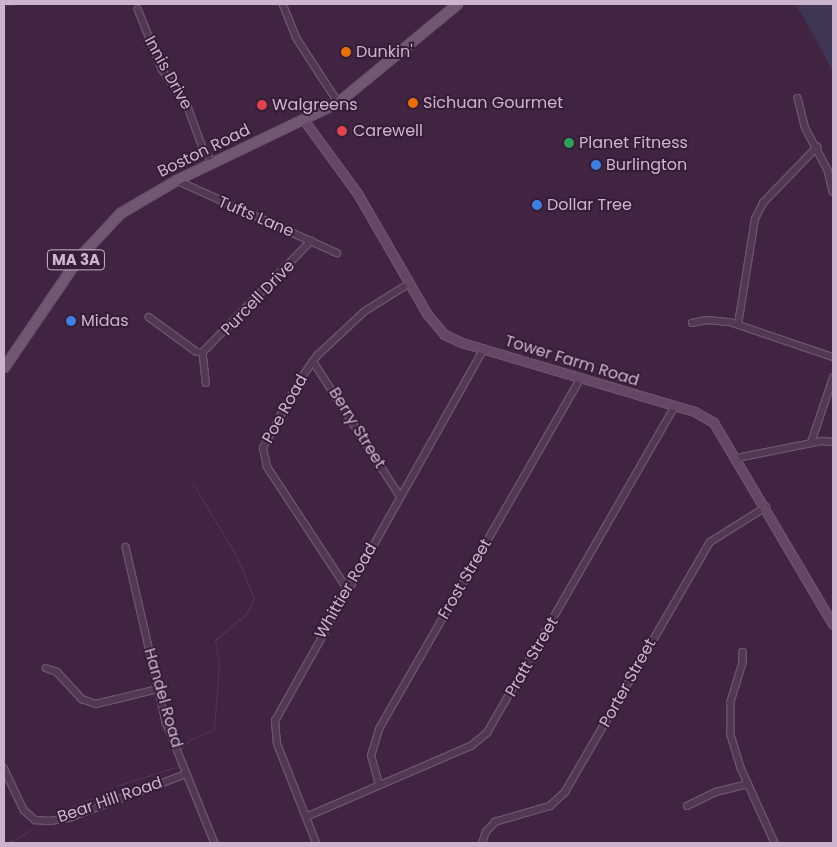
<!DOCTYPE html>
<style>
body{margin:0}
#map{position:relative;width:837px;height:847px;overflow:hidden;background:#412442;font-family:Poppins,sans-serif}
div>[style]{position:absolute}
.green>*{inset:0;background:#3f3653}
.stream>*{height:1px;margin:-0.5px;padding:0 0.5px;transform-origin:0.5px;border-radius:0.5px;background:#5e2e5f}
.roads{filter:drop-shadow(1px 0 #6c536c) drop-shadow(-1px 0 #6c536c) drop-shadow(0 1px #6c536c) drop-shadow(0 -1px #6c536c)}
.street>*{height:5.5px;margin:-2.75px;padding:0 2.75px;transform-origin:2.75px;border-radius:2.75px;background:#513951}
.secondary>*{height:8px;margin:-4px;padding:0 4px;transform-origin:4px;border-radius:4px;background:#654664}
.primary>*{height:9px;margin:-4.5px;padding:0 4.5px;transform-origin:4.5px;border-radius:4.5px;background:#715771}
.dots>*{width:14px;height:14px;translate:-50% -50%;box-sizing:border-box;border:2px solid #361d37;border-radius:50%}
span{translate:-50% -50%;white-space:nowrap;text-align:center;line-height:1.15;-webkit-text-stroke:4px #361d37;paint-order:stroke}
.shield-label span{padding:1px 4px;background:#361d37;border:1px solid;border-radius:4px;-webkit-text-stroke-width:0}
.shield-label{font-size:15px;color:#ccb5cc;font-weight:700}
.poi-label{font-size:16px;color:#ccb5cc}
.left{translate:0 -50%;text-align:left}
.street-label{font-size:16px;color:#ccb5cc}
.frame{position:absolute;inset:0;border:5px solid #ccb5cc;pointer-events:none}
</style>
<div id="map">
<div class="green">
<i style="clip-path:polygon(795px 4px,833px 4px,833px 72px,807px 23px)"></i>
</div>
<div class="stream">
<i style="left:4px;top:6px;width:11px;rotate:-10deg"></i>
<i style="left:181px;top:749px;width:12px;rotate:-48deg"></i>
<i style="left:189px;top:740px;width:27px;rotate:-22deg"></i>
<i style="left:214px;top:730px;width:66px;rotate:-85.7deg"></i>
<i style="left:219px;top:664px;width:24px;rotate:-99deg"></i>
<i style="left:215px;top:640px;width:40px;rotate:-40deg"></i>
<i style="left:246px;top:614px;width:18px;rotate:-63deg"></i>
<i style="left:254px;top:598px;width:47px;rotate:-112.7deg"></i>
<i style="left:236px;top:555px;width:83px;rotate:-121.2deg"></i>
<i style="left:119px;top:785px;width:60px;rotate:-17.5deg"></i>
<i style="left:71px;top:807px;width:46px;rotate:-23.2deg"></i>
<i style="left:8px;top:843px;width:26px;rotate:-29deg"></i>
</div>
<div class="roads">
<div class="street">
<i style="left:283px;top:4px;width:35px;rotate:68deg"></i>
<i style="left:296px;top:37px;width:77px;rotate:57.1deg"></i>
<i style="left:138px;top:9px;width:65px;rotate:68.2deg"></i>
<i style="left:162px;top:69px;width:46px;rotate:55.6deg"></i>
<i style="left:188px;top:107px;width:44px;rotate:69.9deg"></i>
<i style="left:203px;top:148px;width:18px;rotate:56deg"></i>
<i style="left:798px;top:98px;width:32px;rotate:76deg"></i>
<i style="left:806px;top:129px;width:47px;rotate:61.8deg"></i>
<i style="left:828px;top:170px;width:22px;rotate:77deg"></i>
<i style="left:176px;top:180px;width:177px;rotate:24.4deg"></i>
<i style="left:149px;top:317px;width:59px;rotate:36.1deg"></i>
<i style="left:197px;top:352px;width:6px"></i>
<i style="left:203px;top:352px;width:31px;rotate:84deg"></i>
<i style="left:692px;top:323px;width:14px;rotate:-12deg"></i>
<i style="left:706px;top:320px;width:24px;rotate:5deg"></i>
<i style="left:730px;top:322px;width:109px;rotate:18.8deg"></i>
<i style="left:738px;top:325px;width:107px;rotate:-80.9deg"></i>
<i style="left:755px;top:219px;width:18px;rotate:-63deg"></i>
<i style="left:763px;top:203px;width:78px;rotate:-46deg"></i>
<i style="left:203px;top:352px;width:155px;rotate:-45.8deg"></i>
<i style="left:313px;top:361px;width:161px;rotate:57.2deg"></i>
<i style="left:811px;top:443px;width:69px;rotate:-71.3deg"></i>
<i style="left:737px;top:458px;width:87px;rotate:-11.3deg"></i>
<i style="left:822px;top:441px;width:11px;rotate:5deg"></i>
<i style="left:126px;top:547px;width:180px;rotate:77.1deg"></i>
<i style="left:166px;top:722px;width:131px;rotate:68deg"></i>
<i style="left:347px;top:589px;width:146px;rotate:-123.3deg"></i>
<i style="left:267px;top:467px;width:19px;rotate:-102deg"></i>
<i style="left:263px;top:448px;width:80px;rotate:-61.5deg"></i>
<i style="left:301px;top:378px;width:29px;rotate:-54deg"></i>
<i style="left:318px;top:355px;width:64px;rotate:-43.1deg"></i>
<i style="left:365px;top:311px;width:53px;rotate:-31.9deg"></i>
<i style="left:743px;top:652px;width:11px;rotate:90deg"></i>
<i style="left:743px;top:663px;width:41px;rotate:107.1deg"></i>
<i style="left:731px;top:702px;width:33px;rotate:90deg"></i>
<i style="left:731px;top:735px;width:34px;rotate:73deg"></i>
<i style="left:741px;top:768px;width:82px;rotate:65.6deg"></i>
<i style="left:46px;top:668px;width:12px;rotate:20deg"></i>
<i style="left:57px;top:672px;width:37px;rotate:47deg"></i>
<i style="left:82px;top:699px;width:15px;rotate:20deg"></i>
<i style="left:96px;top:704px;width:64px;rotate:-13.6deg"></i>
<i style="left:4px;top:768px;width:47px;rotate:64.5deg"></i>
<i style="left:24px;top:810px;width:15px;rotate:42deg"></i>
<i style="left:35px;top:820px;width:15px;rotate:4deg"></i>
<i style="left:50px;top:821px;width:19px;rotate:-9deg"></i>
<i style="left:69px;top:818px;width:125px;rotate:-20.6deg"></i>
<i style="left:379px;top:785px;width:30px;rotate:-105deg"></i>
<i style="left:371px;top:756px;width:28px;rotate:-73deg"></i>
<i style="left:379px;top:729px;width:405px;rotate:-60.1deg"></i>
<i style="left:687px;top:806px;width:32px;rotate:-26deg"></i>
<i style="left:716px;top:792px;width:33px;rotate:-14deg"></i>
<i style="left:306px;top:817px;width:180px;rotate:-23.3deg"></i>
<i style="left:471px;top:746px;width:21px;rotate:-39deg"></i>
<i style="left:487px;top:733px;width:377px;rotate:-60.1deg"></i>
<i style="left:316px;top:843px;width:106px;rotate:-111.5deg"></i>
<i style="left:277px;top:744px;width:23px;rotate:-95deg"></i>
<i style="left:275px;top:721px;width:427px;rotate:-60.7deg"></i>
<i style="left:482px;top:843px;width:12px;rotate:-70deg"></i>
<i style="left:486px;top:832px;width:13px;rotate:-48deg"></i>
<i style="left:495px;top:822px;width:57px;rotate:-16.2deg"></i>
<i style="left:550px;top:806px;width:21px;rotate:-43deg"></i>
<i style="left:565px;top:792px;width:289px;rotate:-59.9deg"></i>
<i style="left:710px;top:542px;width:66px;rotate:-32deg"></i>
</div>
<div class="secondary">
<i style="left:304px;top:120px;width:92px;rotate:53.9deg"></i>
<i style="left:358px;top:194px;width:140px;rotate:60deg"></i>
<i style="left:428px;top:315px;width:26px;rotate:50deg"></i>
<i style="left:445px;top:335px;width:19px;rotate:25deg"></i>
<i style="left:462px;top:343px;width:243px;rotate:16.5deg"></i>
<i style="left:695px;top:412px;width:22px;rotate:30deg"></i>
<i style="left:714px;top:423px;width:234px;rotate:59.4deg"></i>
</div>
<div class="primary">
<i style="left:4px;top:367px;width:133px;rotate:-55.7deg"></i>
<i style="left:79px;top:257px;width:60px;rotate:-47deg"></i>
<i style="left:120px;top:213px;width:65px;rotate:-30.5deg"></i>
<i style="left:176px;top:180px;width:180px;rotate:-25.7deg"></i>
<i style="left:338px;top:102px;width:154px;rotate:-39.5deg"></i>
</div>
</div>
<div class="dots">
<i style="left:346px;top:52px;background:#e8710a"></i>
<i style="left:413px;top:103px;background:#e8710a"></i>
<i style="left:262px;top:105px;background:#e0444e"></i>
<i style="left:342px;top:131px;background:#e0444e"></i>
<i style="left:569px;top:143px;background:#2e9e5b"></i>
<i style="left:596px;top:165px;background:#3f7fe0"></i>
<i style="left:537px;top:205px;background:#3f7fe0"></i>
<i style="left:71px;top:321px;background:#3f7fe0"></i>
</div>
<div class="shield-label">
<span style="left:76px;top:260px">MA 3A</span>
</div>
<div class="poi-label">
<span class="left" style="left:356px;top:52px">Dunkin'</span>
<span class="left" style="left:423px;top:103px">Sichuan Gourmet</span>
<span class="left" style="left:272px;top:105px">Walgreens</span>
<span class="left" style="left:353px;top:131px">Carewell</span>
<span class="left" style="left:579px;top:143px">Planet Fitness</span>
<span class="left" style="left:606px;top:165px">Burlington</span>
<span class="left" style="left:547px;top:205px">Dollar Tree</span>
<span class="left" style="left:81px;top:321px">Midas</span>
</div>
<div class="street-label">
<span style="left:168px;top:73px;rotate:61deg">Innis Drive</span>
<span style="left:204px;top:151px;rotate:-26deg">Boston Road</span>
<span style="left:256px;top:217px;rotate:23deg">Tufts Lane</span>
<span style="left:258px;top:298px;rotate:-46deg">Purcell Drive</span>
<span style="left:572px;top:361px;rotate:17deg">Tower Farm Road</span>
<span style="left:285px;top:409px;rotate:-61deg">Poe Road</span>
<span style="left:357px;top:428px;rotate:58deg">Berry Street</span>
<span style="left:465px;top:579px;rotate:-60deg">Frost Street</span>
<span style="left:346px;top:591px;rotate:-60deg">Whittier Road</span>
<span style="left:532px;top:657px;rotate:-60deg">Pratt Street</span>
<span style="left:628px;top:683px;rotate:-61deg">Porter Street</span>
<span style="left:163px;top:698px;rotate:74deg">Handel Road</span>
<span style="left:110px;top:800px;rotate:-19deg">Bear Hill Road</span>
</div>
<div class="frame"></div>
</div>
